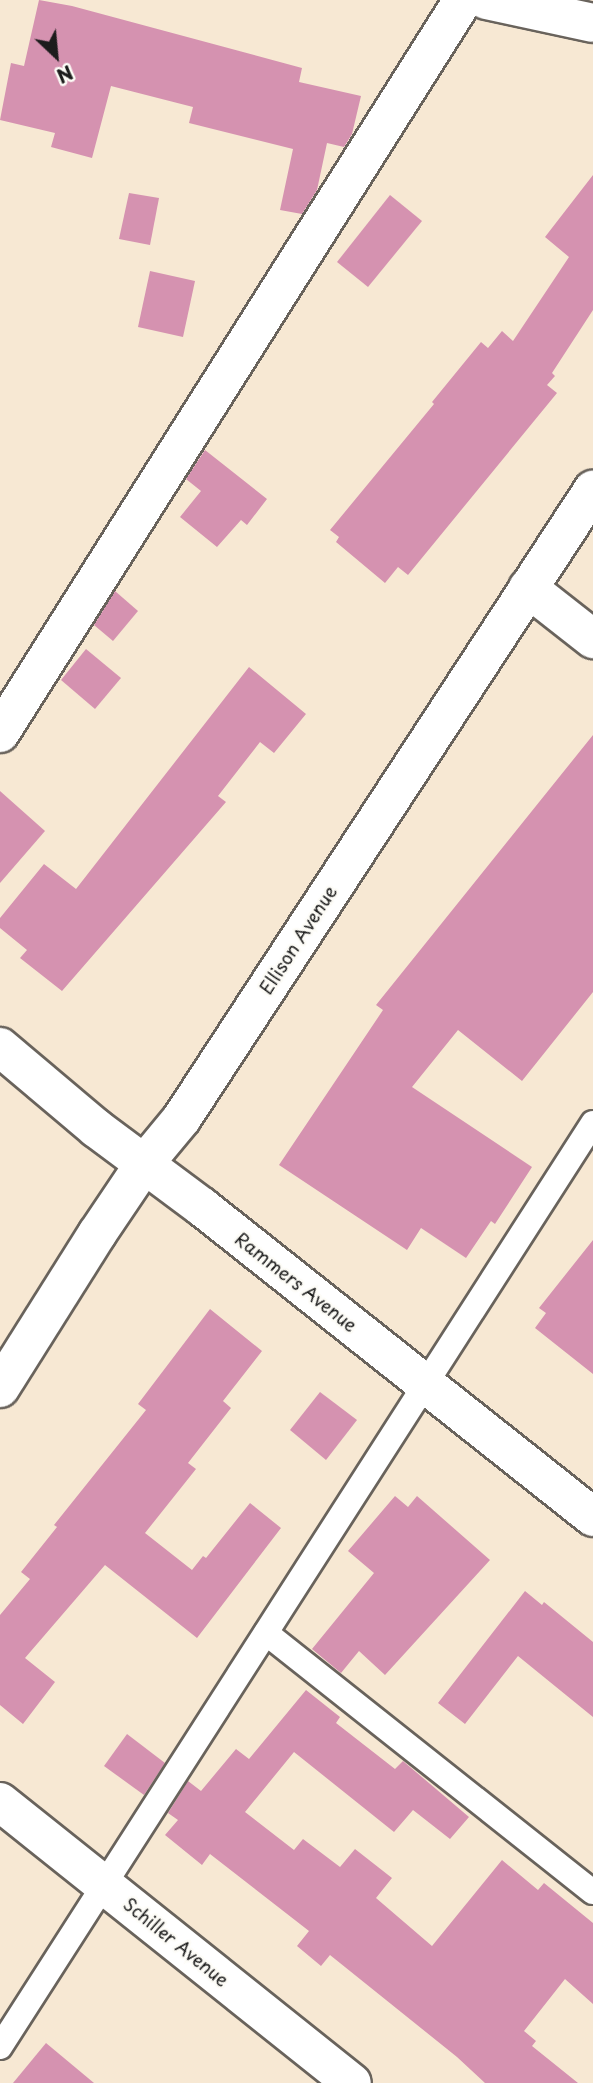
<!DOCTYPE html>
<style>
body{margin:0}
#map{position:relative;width:593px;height:2083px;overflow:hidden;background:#f7e8d3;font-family:"Playpen Sans",sans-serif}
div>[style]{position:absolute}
.building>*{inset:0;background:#d592b0}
.roads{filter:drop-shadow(2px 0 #69635c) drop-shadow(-2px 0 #69635c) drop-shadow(0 2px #69635c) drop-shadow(0 -2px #69635c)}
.lane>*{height:24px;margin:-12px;padding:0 12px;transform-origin:12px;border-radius:12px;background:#fff}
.street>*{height:38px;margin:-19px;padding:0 19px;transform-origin:19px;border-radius:19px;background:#fff}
span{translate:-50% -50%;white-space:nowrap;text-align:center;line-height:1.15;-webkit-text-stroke:5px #fdfcf7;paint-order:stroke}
.street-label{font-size:18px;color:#1c1c1c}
.north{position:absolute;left:21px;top:21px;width:70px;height:70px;-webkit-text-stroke:5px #fdfcf7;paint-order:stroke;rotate:154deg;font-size:19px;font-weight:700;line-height:28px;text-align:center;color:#1c1c1c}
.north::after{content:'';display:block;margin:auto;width:24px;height:32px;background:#1c1c1c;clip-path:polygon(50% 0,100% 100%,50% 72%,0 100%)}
</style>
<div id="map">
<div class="building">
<i style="clip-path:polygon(39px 0,72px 6px,302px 68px,299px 82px,361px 96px,352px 134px,344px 147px,327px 143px,317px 190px,302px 214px,280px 210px,293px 149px,189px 123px,193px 107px,111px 86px,92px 158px,51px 147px,55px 133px,0 120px,11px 63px,24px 66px)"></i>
<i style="clip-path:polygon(593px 175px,593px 310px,552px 373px,555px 376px,547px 385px,557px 393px,408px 575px,398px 567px,385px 583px,336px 542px,339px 537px,330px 530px,434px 404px,432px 402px,481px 342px,488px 348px,502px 331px,513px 341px,569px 257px,545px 237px)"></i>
<i style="clip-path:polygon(129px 193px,159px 198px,150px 245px,119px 239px)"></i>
<i style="clip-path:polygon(390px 195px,422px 221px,368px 287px,337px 262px)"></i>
<i style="clip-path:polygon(150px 271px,195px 281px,183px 337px,138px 327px)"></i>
<i style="clip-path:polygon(205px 450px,267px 499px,247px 525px,241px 520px,217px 547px,180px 517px,201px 491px,186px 479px)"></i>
<i style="clip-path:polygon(115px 591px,138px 611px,113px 641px,94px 625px)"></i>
<i style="clip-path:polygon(86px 649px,121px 678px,95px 709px,61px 680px)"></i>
<i style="clip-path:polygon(249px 667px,306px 714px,274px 753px,260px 742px,218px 796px,226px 802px,62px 991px,20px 958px,27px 950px,0 928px,0 918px,44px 864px,76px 889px)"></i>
<i style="clip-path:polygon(593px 735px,593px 992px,522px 1081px,458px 1030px,412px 1087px,532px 1167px,495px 1224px,491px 1221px,466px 1258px,421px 1228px,407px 1250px,279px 1165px,383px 1010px,376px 1005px)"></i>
<i style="clip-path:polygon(0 791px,45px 831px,0 883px)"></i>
<i style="clip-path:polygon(593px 1240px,593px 1374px,535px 1328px,546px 1313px,539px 1308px)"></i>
<i style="clip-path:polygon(210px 1309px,262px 1351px,223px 1401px,231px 1408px,188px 1463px,196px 1469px,145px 1533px,192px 1570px,203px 1556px,206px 1558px,250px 1503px,281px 1528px,197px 1638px,105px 1565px,25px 1658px,55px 1682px,23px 1724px,0 1705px,0 1615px,30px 1579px,21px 1572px,57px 1527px,54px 1525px,146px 1410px,138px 1404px)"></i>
<i style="clip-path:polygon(320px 1392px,357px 1420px,326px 1460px,290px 1430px)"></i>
<i style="clip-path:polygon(395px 1496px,408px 1507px,417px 1496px,490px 1560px,385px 1675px,359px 1651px,341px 1673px,312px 1649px,374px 1573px,348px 1551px)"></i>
<i style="clip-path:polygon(525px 1591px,542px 1605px,544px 1602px,593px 1642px,593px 1717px,518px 1656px,465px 1724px,438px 1703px)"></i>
<i style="clip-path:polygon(306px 1690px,340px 1717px,336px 1723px,395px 1769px,403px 1761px,469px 1817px,450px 1839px,413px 1810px,394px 1832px,294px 1752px,245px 1812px,294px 1850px,303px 1839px,340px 1867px,355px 1849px,392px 1878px,376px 1898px,432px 1946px,502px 1860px,538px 1890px,544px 1883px,593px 1923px,593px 2004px,565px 1979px,524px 2031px,536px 2041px,532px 2046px,578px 2083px,485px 2083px,457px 2057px,330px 1955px,321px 1966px,297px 1946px,309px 1931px,210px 1854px,202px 1865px,165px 1835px,178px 1820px,168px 1813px,188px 1781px,201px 1791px,236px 1749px,249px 1759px)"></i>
<i style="clip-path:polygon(127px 1734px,165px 1763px,144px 1795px,104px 1766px)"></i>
<i style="clip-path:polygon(46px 2043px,94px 2083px,13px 2083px)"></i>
</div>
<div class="roads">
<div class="lane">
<i style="left:266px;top:1633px;width:417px;rotate:38.4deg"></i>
<i style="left:0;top:2047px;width:1098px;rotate:-57.31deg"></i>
</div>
<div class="street">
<i style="left:486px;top:0;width:109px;rotate:12.1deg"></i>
<i style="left:528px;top:588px;width:83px;rotate:38.1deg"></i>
<i style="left:0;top:733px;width:867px;rotate:-57.72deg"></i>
<i style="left:0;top:1047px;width:126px;rotate:40.2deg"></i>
<i style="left:96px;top:1128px;width:132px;rotate:36.7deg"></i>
<i style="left:202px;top:1207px;width:499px;rotate:38.4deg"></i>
<i style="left:0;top:1388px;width:182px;rotate:-57.8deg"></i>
<i style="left:97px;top:1234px;width:84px;rotate:-56.1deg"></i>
<i style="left:144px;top:1164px;width:60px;rotate:-50.4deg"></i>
<i style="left:182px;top:1118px;width:751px;rotate:-56.8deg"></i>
<i style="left:0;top:1802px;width:450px;rotate:38.6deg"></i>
</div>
</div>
<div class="street-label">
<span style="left:298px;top:940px;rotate:-57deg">Ellison Avenue</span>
<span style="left:296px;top:1282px;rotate:38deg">Rammers Avenue</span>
<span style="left:176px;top:1942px;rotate:39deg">Schiller Avenue</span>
</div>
<div class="north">N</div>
</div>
